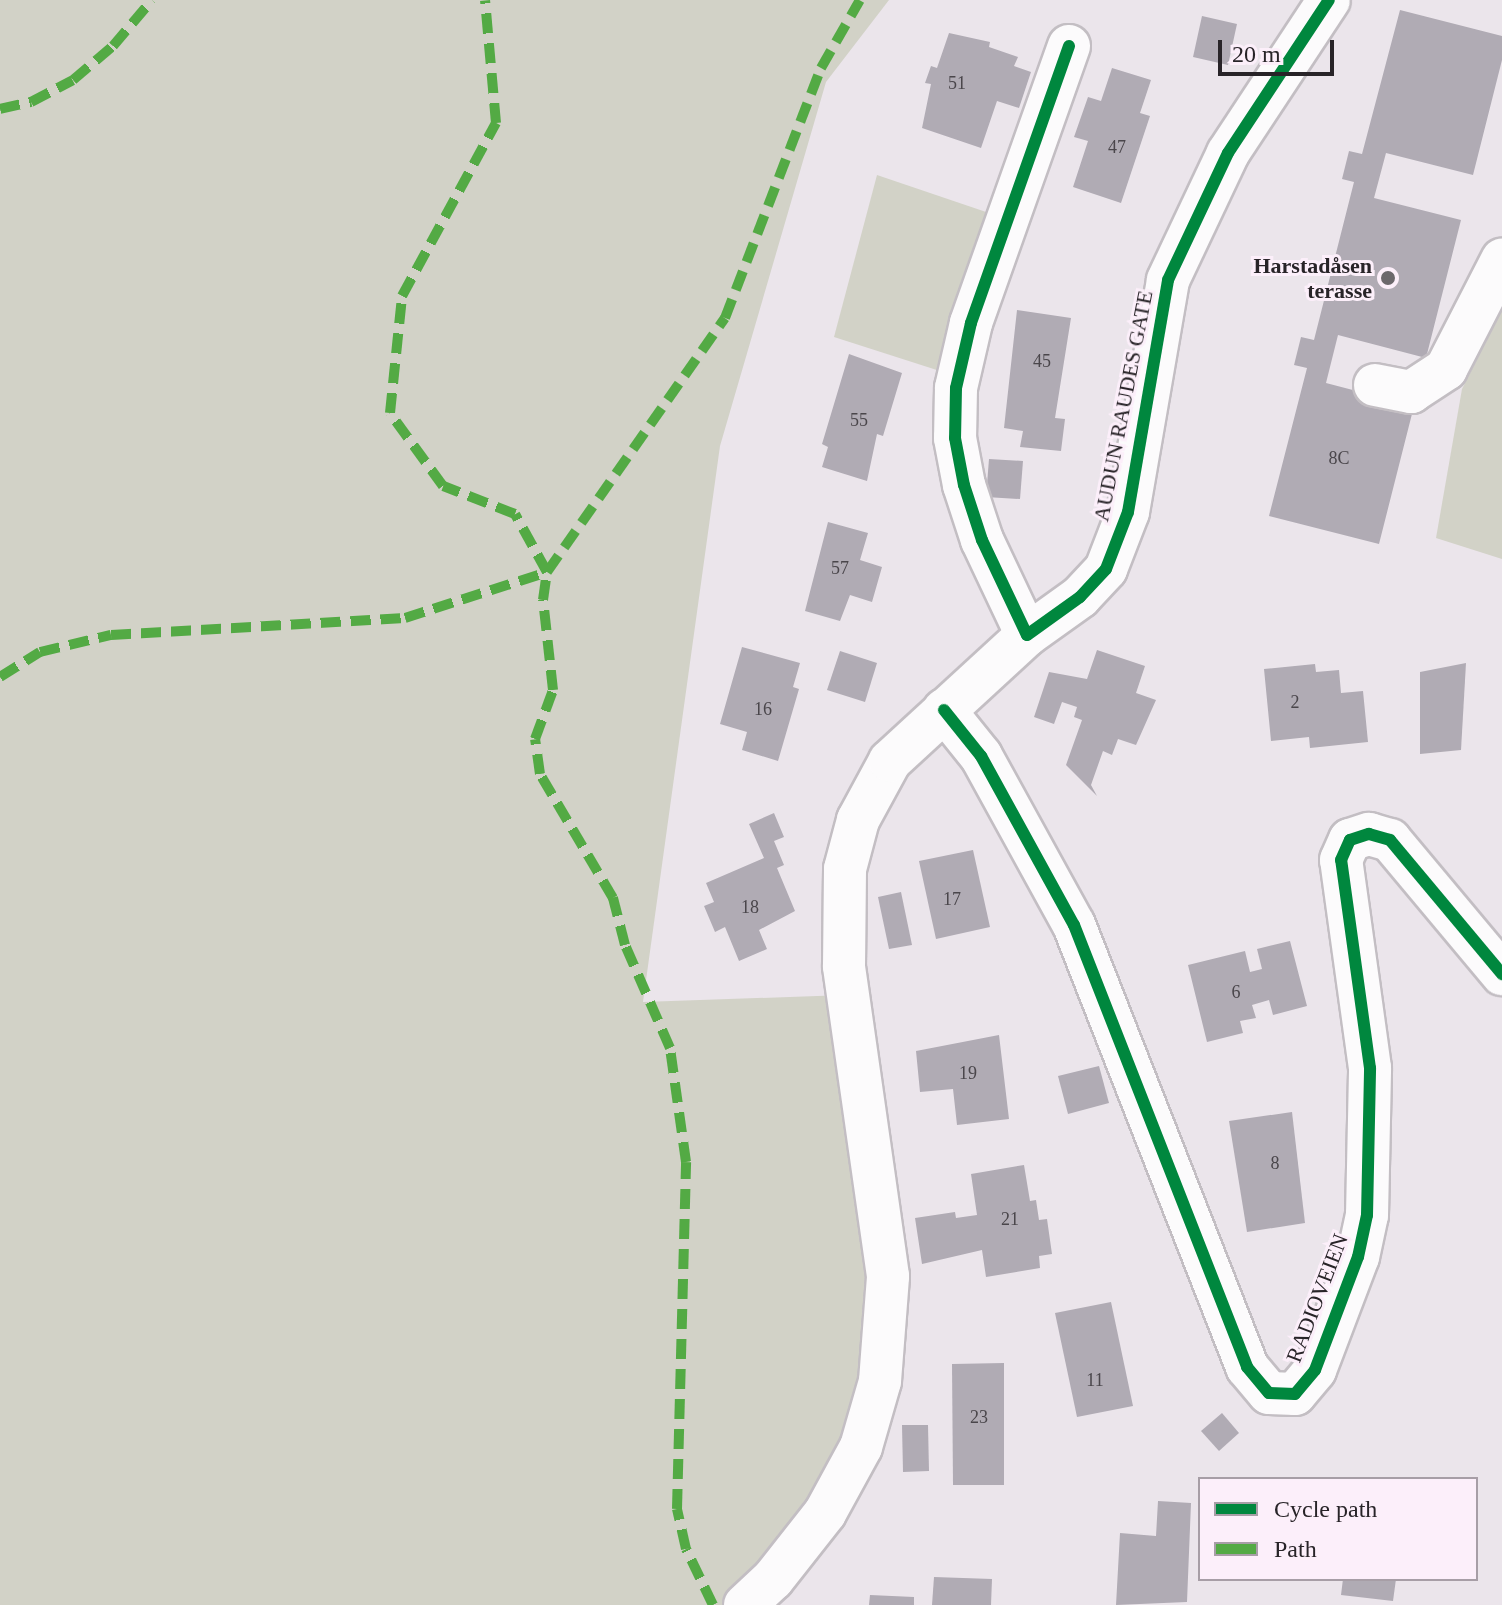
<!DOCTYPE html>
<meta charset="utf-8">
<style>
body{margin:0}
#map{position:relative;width:1502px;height:1605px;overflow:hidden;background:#ebe5eb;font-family:Georgia,serif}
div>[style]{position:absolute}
.green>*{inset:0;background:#d2d2c7}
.building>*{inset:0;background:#b0abb4}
.roads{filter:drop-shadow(2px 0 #c3bec3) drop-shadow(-2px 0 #c3bec3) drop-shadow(0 2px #c3bec3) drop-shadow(0 -2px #c3bec3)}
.minor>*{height:42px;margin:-21px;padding:0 21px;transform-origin:21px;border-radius:21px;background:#fcfbfc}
.quiet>*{height:10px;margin-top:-5px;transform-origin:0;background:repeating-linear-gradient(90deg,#53aa44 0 20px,transparent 0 30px)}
.cycleway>*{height:12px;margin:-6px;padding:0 6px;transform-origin:6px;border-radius:6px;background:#00873e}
.dots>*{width:22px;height:22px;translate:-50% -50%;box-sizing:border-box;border:4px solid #fceffa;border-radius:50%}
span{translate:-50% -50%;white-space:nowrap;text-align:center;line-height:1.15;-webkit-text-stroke:6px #fceffa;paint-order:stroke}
.number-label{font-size:18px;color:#4a464b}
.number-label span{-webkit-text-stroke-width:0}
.poi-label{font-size:22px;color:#282428;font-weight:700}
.right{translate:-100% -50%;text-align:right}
.street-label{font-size:22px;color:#282428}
.legend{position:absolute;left:1198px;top:1477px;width:280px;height:104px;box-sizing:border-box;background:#fceffa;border:2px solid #a79ea6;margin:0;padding:10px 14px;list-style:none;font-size:24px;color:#282428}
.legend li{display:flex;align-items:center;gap:16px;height:40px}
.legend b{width:40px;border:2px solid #a79ea6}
.scale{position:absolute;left:1218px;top:40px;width:116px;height:36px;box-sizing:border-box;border:4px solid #282428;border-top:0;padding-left:10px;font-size:24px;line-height:28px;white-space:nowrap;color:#282428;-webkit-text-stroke:6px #fceffa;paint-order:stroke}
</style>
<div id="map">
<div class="green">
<i style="clip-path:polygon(0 0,889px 0,826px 82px,720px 446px,643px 1002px,845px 995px,881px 1405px,765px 1605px,0 1605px)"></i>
<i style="clip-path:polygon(877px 175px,992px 214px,943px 372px,834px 337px)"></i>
<i style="clip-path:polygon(1502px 310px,1502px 559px,1436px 538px,1462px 389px)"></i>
</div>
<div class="building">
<i style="clip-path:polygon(1400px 10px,1502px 36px,1502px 60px,1473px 175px,1386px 153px,1374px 198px,1461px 220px,1426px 358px,1338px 335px,1326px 383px,1414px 406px,1379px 544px,1269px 516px,1307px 368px,1294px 365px,1301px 337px,1314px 340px,1354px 182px,1342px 179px,1349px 151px,1362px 154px)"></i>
<i style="clip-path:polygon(1202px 16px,1237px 24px,1228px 65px,1193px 57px)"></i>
<i style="clip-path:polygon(949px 33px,990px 42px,989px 47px,1018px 57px,1014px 66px,1031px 72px,1019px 108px,997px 101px,981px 148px,922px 128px,931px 84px,925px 83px,931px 66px,937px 68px)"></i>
<i style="clip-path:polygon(1112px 68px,1151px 80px,1140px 113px,1150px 116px,1121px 203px,1073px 187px,1088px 141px,1074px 137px,1088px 97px,1101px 101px)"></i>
<i style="clip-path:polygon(1017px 310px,1071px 318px,1055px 418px,1065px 419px,1061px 451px,1020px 447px,1023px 431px,1004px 428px)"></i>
<i style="clip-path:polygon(849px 354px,902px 373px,883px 436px,877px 434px,867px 481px,822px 467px,828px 447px,822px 444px)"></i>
<i style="clip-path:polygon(989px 459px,1023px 461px,1020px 499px,986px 497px)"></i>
<i style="clip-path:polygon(828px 522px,868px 533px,860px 560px,882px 567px,872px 602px,850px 595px,840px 621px,805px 611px)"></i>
<i style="clip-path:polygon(742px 647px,800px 663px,793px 687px,799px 689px,778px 761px,742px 750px,747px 732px,720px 724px)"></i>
<i style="clip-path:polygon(1097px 650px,1145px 666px,1136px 693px,1156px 700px,1136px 745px,1118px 739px,1112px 755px,1103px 751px,1091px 785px,1097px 796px,1066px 765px,1082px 720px,1074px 717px,1077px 707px,1062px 702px,1054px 724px,1034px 717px,1049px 672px,1087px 679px)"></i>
<i style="clip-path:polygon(840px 651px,877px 663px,865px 702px,827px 690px)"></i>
<i style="clip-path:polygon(1466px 663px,1461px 750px,1420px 754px,1420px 672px)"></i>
<i style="clip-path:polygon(1315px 664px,1316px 672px,1339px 670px,1341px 693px,1363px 691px,1368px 742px,1310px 748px,1309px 737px,1271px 741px,1264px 669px)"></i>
<i style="clip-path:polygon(774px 813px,784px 837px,774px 841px,784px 865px,777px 868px,795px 911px,759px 930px,767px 949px,739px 961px,725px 927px,715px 932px,704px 906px,714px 902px,706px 883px,764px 858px,749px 824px)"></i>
<i style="clip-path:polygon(973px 850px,990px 927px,936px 939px,919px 861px)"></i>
<i style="clip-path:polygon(901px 892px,912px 945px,889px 949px,878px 897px)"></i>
<i style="clip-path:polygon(1290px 941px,1307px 1006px,1273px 1015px,1269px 1000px,1252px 1005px,1256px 1018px,1240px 1021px,1243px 1033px,1207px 1042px,1188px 965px,1245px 951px,1250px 972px,1262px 969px,1257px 949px)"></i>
<i style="clip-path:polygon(999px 1035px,1009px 1119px,957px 1125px,953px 1089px,920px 1092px,916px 1051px)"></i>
<i style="clip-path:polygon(1099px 1066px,1109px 1103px,1068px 1114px,1058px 1076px)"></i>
<i style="clip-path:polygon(1292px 1112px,1305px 1223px,1247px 1232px,1229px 1121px)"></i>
<i style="clip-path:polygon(1024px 1165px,1030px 1201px,1036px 1200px,1039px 1220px,1047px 1219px,1052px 1254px,1039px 1256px,1040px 1268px,986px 1277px,982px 1250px,922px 1264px,915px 1218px,955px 1212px,956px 1218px,977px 1215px,971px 1174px)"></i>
<i style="clip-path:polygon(1111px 1302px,1133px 1406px,1077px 1417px,1055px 1313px)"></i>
<i style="clip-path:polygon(1004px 1363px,1004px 1485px,953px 1485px,952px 1364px)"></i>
<i style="clip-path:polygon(1222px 1413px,1239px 1433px,1219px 1451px,1201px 1431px)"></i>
<i style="clip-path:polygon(902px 1425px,928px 1425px,929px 1471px,903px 1472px)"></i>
<i style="clip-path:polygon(1158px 1501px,1191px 1503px,1187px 1602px,1116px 1605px,1120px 1533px,1156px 1536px)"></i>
<i style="clip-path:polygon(934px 1577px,992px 1579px,991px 1605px,932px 1605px)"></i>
<i style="clip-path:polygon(1343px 1579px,1396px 1579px,1393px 1601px,1341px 1595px)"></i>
<i style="clip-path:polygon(870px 1595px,914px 1597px,914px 1605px,869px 1605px)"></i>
</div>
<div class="roads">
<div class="minor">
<i style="left:1069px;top:46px;width:294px;rotate:109.5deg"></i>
<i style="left:971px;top:323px;width:67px;rotate:103deg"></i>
<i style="left:956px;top:388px;width:50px;rotate:91.1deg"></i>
<i style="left:955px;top:438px;width:48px;rotate:79.2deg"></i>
<i style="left:964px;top:485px;width:58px;rotate:71.9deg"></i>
<i style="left:982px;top:540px;width:105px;rotate:64.7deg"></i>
<i style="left:1027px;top:635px;width:65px;rotate:-35.6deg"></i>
<i style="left:1080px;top:597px;width:38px;rotate:-47deg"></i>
<i style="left:1106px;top:569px;width:61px;rotate:-68.9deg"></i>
<i style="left:1128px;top:512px;width:235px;rotate:-80.2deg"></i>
<i style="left:1168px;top:280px;width:140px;rotate:-64.7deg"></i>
<i style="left:1228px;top:153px;width:183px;rotate:-56.6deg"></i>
<i style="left:1375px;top:385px;width:37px;rotate:11deg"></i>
<i style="left:1411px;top:392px;width:42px;rotate:-33.3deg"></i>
<i style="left:1446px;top:369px;width:123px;rotate:-62.8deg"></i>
<i style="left:944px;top:710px;width:59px;rotate:51.2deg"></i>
<i style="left:981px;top:756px;width:193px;rotate:61.2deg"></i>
<i style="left:1074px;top:925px;width:475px;rotate:68.6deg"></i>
<i style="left:1247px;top:1367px;width:34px;rotate:50deg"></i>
<i style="left:1269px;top:1393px;width:26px;rotate:2deg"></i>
<i style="left:1295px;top:1394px;width:31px;rotate:-50deg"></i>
<i style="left:1315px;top:1370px;width:121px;rotate:-69.2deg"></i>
<i style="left:1358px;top:1257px;width:43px;rotate:-77.9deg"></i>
<i style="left:1367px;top:1215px;width:147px;rotate:-88.8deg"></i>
<i style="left:1370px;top:1068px;width:210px;rotate:-97.9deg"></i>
<i style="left:1341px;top:860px;width:22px;rotate:-66deg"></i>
<i style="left:1350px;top:840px;width:20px;rotate:-18deg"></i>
<i style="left:1369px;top:834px;width:22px;rotate:16deg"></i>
<i style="left:1390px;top:840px;width:175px;rotate:50.1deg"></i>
<i style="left:745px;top:1605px;width:38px;rotate:-43deg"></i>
<i style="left:773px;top:1579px;width:84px;rotate:-51.8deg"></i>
<i style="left:825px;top:1513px;width:75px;rotate:-61.4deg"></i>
<i style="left:861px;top:1447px;width:69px;rotate:-73.9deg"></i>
<i style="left:880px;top:1381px;width:105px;rotate:-85.6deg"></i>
<i style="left:888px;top:1276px;width:313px;rotate:-98.1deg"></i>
<i style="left:844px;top:966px;width:97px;rotate:-89.4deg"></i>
<i style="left:845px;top:869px;width:51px;rotate:-75.1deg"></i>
<i style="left:858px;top:820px;width:67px;rotate:-61.5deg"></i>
<i style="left:890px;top:761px;width:186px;rotate:-42.6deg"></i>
</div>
</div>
<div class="quiet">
<i style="left:0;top:109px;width:32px;rotate:-13deg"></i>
<i style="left:31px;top:102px;width:47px;rotate:-27.6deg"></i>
<i style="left:73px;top:80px;width:52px;rotate:-40.4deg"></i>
<i style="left:113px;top:46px;width:60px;rotate:-49.7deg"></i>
<i style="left:0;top:677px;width:47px;rotate:-32deg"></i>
<i style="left:40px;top:652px;width:73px;rotate:-13.5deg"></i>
<i style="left:111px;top:635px;width:294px;rotate:-3.3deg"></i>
<i style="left:405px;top:618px;width:149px;rotate:-17.9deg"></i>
<i style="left:547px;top:572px;width:66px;rotate:-118.9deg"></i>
<i style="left:515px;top:514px;width:77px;rotate:-158.7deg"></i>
<i style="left:443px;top:486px;width:90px;rotate:-126deg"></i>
<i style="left:390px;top:413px;width:118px;rotate:-84.1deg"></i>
<i style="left:402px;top:296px;width:197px;rotate:-61.5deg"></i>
<i style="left:496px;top:123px;width:123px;rotate:-95.1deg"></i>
<i style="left:713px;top:1605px;width:62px;rotate:-115.7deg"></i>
<i style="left:686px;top:1549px;width:41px;rotate:-102.7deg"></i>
<i style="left:677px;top:1509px;width:347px;rotate:-88.5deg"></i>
<i style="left:686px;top:1162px;width:115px;rotate:-98deg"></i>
<i style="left:670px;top:1048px;width:112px;rotate:-113.6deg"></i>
<i style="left:625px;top:945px;width:49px;rotate:-104.3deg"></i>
<i style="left:613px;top:898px;width:144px;rotate:-120.5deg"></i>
<i style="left:540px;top:774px;width:35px;rotate:-98deg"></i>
<i style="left:535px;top:739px;width:52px;rotate:-69.8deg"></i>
<i style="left:553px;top:690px;width:91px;rotate:-96.3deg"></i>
<i style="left:543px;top:600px;width:28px;rotate:-82deg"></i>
<i style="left:547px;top:572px;width:310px;rotate:-55deg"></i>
<i style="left:725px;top:318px;width:268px;rotate:-69deg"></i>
<i style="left:821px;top:68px;width:78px;rotate:-60.2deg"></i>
</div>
<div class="cycleway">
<i style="left:1069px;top:46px;width:294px;rotate:109.5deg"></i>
<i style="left:971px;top:323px;width:67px;rotate:103deg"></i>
<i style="left:956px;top:388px;width:50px;rotate:91.1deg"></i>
<i style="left:955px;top:438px;width:48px;rotate:79.2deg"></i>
<i style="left:964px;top:485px;width:58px;rotate:71.9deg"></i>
<i style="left:982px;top:540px;width:105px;rotate:64.7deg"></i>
<i style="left:1027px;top:635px;width:65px;rotate:-35.6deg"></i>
<i style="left:1080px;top:597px;width:38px;rotate:-47deg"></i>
<i style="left:1106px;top:569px;width:61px;rotate:-68.9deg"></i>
<i style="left:1128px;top:512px;width:235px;rotate:-80.2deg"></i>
<i style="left:1168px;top:280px;width:140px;rotate:-64.7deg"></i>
<i style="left:1228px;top:153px;width:183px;rotate:-56.6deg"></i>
<i style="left:944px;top:710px;width:59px;rotate:51.2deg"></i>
<i style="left:981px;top:756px;width:193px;rotate:61.2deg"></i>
<i style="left:1074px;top:925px;width:475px;rotate:68.6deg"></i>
<i style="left:1247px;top:1367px;width:34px;rotate:50deg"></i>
<i style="left:1269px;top:1393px;width:26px;rotate:2deg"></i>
<i style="left:1295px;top:1394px;width:31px;rotate:-50deg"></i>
<i style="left:1315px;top:1370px;width:121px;rotate:-69.2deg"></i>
<i style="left:1358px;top:1257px;width:43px;rotate:-77.9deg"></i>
<i style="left:1367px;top:1215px;width:147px;rotate:-88.8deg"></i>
<i style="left:1370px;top:1068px;width:210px;rotate:-97.9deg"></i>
<i style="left:1341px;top:860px;width:22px;rotate:-66deg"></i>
<i style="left:1350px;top:840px;width:20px;rotate:-18deg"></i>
<i style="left:1369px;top:834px;width:22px;rotate:16deg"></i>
<i style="left:1390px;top:840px;width:175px;rotate:50.1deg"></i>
</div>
<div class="dots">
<i style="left:1388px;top:278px;background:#6c686c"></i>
</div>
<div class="number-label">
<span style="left:957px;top:83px">51</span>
<span style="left:1117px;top:147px">47</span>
<span style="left:1042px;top:361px">45</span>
<span style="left:859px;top:420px">55</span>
<span style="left:1339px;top:458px">8C</span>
<span style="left:840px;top:568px">57</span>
<span style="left:1295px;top:702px">2</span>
<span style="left:763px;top:709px">16</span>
<span style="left:952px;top:899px">17</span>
<span style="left:750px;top:907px">18</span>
<span style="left:1236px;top:992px">6</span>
<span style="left:968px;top:1073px">19</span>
<span style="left:1275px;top:1163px">8</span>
<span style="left:1010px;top:1219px">21</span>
<span style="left:1095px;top:1380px">11</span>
<span style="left:979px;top:1417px">23</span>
</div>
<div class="poi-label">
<span class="right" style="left:1372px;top:278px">Harstadåsen<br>terasse</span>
</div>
<div class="street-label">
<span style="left:1123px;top:406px;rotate:-79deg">AUDUN RAUDES GATE</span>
<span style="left:1317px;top:1298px;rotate:-69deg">RADIOVEIEN</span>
</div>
<ul class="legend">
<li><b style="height:10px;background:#00873e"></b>Cycle path</li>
<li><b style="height:10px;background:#53aa44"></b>Path</li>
</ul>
<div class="scale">20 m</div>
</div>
